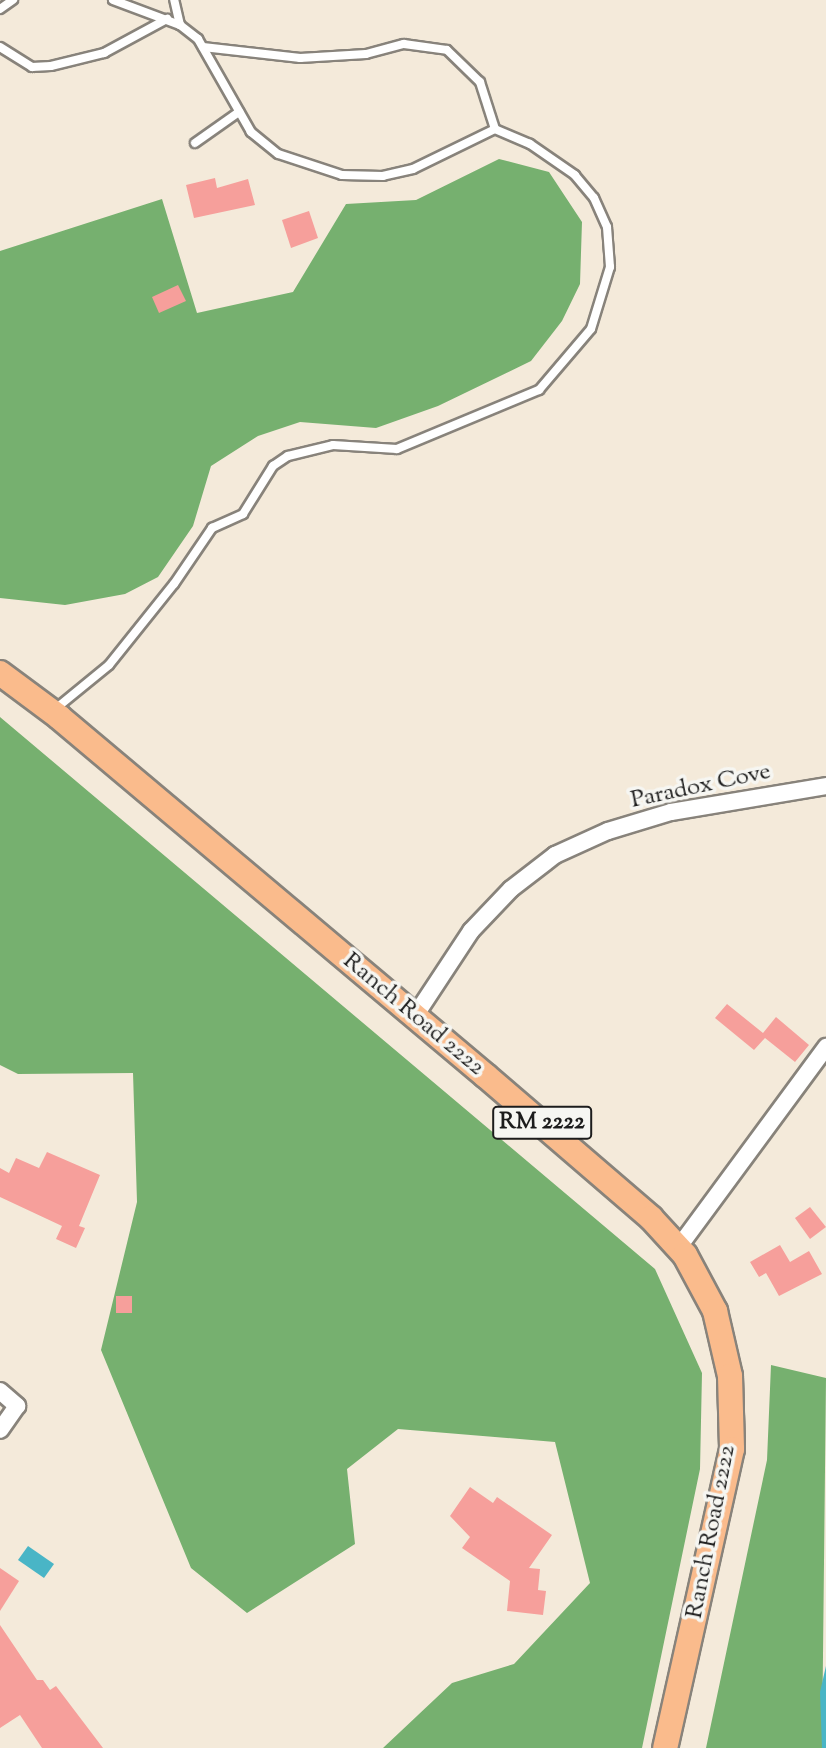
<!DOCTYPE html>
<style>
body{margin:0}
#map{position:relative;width:826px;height:1748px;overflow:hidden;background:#f4eada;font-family:"Sorts Mill Goudy",serif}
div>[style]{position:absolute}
.forest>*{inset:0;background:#76b06f}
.water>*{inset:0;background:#49b5c6}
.building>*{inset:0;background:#f69f9b}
.roads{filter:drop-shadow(2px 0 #88837b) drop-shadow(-2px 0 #88837b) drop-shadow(0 2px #88837b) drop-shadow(0 -2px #88837b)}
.lane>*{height:8px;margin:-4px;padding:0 4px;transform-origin:4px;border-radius:4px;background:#fff}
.street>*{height:16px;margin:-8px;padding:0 8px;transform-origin:8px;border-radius:8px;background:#fff}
.primary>*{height:24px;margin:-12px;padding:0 12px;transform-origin:12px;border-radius:12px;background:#fabb8c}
span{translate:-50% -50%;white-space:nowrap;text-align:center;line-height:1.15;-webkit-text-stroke:7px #f6f6f2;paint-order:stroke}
.shield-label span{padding:2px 5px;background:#f6f6f2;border:2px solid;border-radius:5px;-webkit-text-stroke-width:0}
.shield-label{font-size:23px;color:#1c1c1c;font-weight:700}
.street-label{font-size:24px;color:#1c1c1c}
</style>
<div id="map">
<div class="forest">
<i style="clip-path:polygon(499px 159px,549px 172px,582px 222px,580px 284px,562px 321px,531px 361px,438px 406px,376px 428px,300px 422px,258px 436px,211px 466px,193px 526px,158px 577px,125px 594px,65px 605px,0 598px,0 251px,162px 199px,197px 313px,293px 292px,346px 204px,416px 200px)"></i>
<i style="clip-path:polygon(0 717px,655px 1269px,702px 1373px,700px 1469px,642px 1748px,383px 1748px,452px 1683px,514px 1664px,590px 1583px,555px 1442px,398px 1429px,347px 1469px,355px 1544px,247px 1613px,191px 1568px,101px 1350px,137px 1202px,133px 1073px,18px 1074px,0 1065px)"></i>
<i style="clip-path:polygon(771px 1365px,826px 1378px,822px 1748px,706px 1748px,767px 1460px)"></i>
</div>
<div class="water">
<i style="clip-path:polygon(28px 1546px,54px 1564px,44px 1578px,18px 1560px)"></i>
<i style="clip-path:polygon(826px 1666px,826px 1748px,822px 1748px,820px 1692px)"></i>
</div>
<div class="building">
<i style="clip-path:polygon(215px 178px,217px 188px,248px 179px,255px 205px,194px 218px,186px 185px)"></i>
<i style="clip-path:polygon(309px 211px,318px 238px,291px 248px,282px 220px)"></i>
<i style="clip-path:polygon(178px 285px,186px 301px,159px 313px,152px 297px)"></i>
<i style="clip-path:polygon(727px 1004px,763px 1033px,776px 1017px,809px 1045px,795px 1062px,765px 1038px,754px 1050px,715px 1018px)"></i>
<i style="clip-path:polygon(47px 1152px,100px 1175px,79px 1226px,85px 1228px,76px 1248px,56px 1239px,62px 1226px,0 1197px,0 1168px,9px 1173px,16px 1158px,39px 1168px)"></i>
<i style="clip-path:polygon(810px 1207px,826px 1227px,810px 1239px,795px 1218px)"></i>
<i style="clip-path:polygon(780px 1245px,790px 1262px,809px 1251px,822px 1274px,779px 1296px,766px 1273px,759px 1277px,750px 1262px)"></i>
<i style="clip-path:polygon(116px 1296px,132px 1296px,132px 1313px,116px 1313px)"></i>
<i style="clip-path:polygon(470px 1487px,493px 1503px,497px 1497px,552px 1535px,529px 1568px,540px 1569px,538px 1590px,546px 1591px,543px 1615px,507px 1611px,510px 1581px,462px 1548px,470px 1537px,450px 1516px)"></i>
<i style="clip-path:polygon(0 1568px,19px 1581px,0 1611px)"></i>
<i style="clip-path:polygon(0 1625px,37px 1680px,43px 1680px,50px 1690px,56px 1686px,103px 1748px,42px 1748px,20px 1715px,0 1728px)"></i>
</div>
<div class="roads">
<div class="lane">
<i style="left:113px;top:0;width:72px;rotate:20.5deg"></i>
<i style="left:0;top:9px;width:16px;rotate:-35deg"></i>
<i style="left:0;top:47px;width:38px;rotate:32deg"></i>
<i style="left:32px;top:67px;width:19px;rotate:-3deg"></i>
<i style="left:51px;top:66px;width:55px;rotate:-13.8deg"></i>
<i style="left:104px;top:53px;width:72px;rotate:-28.4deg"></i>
<i style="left:203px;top:47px;width:98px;rotate:6.5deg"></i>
<i style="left:300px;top:58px;width:66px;rotate:-3.5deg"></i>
<i style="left:366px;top:54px;width:39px;rotate:-15deg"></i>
<i style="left:404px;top:44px;width:43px;rotate:7.9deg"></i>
<i style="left:447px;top:50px;width:46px;rotate:44.1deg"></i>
<i style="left:480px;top:82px;width:49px;rotate:72.3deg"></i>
<i style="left:195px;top:143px;width:54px;rotate:-35.2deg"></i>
<i style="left:54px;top:710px;width:71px;rotate:-39.3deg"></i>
<i style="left:109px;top:665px;width:104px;rotate:-51.3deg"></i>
<i style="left:174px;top:584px;width:68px;rotate:-55.8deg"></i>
<i style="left:212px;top:528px;width:34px;rotate:-24deg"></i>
<i style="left:243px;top:514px;width:57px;rotate:-58deg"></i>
<i style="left:273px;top:466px;width:18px;rotate:-34deg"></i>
<i style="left:288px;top:456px;width:46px;rotate:-13.7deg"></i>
<i style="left:333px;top:445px;width:64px;rotate:3.6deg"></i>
<i style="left:397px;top:449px;width:154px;rotate:-22.6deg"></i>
<i style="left:539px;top:390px;width:80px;rotate:-49.6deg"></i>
<i style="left:591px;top:329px;width:65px;rotate:-73deg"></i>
<i style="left:610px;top:267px;width:40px;rotate:-94.3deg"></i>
<i style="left:607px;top:227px;width:32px;rotate:-114deg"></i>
<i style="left:594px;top:198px;width:30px;rotate:-130deg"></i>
<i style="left:575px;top:175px;width:55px;rotate:-145.4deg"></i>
<i style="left:530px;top:144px;width:38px;rotate:-157deg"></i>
<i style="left:495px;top:129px;width:91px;rotate:154deg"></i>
<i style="left:413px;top:169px;width:31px;rotate:167deg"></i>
<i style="left:383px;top:176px;width:41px;rotate:-178.6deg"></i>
<i style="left:342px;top:175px;width:67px;rotate:-161.8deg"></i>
<i style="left:278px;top:154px;width:35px;rotate:-141deg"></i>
<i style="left:251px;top:132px;width:107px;rotate:-119.7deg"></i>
<i style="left:198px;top:39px;width:23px;rotate:-142deg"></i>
<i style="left:180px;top:25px;width:26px;rotate:-103deg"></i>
</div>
<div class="street">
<i style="left:415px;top:1016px;width:102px;rotate:-56.6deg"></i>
<i style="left:471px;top:931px;width:58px;rotate:-46.4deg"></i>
<i style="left:511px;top:889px;width:56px;rotate:-37.7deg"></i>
<i style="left:555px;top:855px;width:58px;rotate:-24.4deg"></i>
<i style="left:608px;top:831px;width:66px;rotate:-16.8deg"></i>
<i style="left:671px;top:812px;width:157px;rotate:-9.5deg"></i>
<i style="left:678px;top:1248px;width:250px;rotate:-53.6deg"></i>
<i style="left:0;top:1391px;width:23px;rotate:41deg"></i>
<i style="left:17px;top:1406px;width:29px;rotate:125deg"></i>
</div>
<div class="primary">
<i style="left:0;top:673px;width:74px;rotate:36.7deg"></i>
<i style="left:59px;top:717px;width:558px;rotate:40.06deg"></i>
<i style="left:486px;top:1076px;width:218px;rotate:40.7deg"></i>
<i style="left:651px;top:1218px;width:50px;rotate:47.4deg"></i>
<i style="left:685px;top:1255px;width:64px;rotate:61.8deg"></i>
<i style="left:715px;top:1311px;width:67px;rotate:77deg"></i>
<i style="left:730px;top:1376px;width:73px;rotate:88.4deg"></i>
<i style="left:732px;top:1449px;width:306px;rotate:102.6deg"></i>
</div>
</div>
<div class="shield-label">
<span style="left:542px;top:1123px">RM 2222</span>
</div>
<div class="street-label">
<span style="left:701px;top:787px;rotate:-12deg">Paradox Cove</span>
<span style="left:413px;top:1015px;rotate:40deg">Ranch Road 2222</span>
<span style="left:712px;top:1532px;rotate:-79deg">Ranch Road 2222</span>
</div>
</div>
